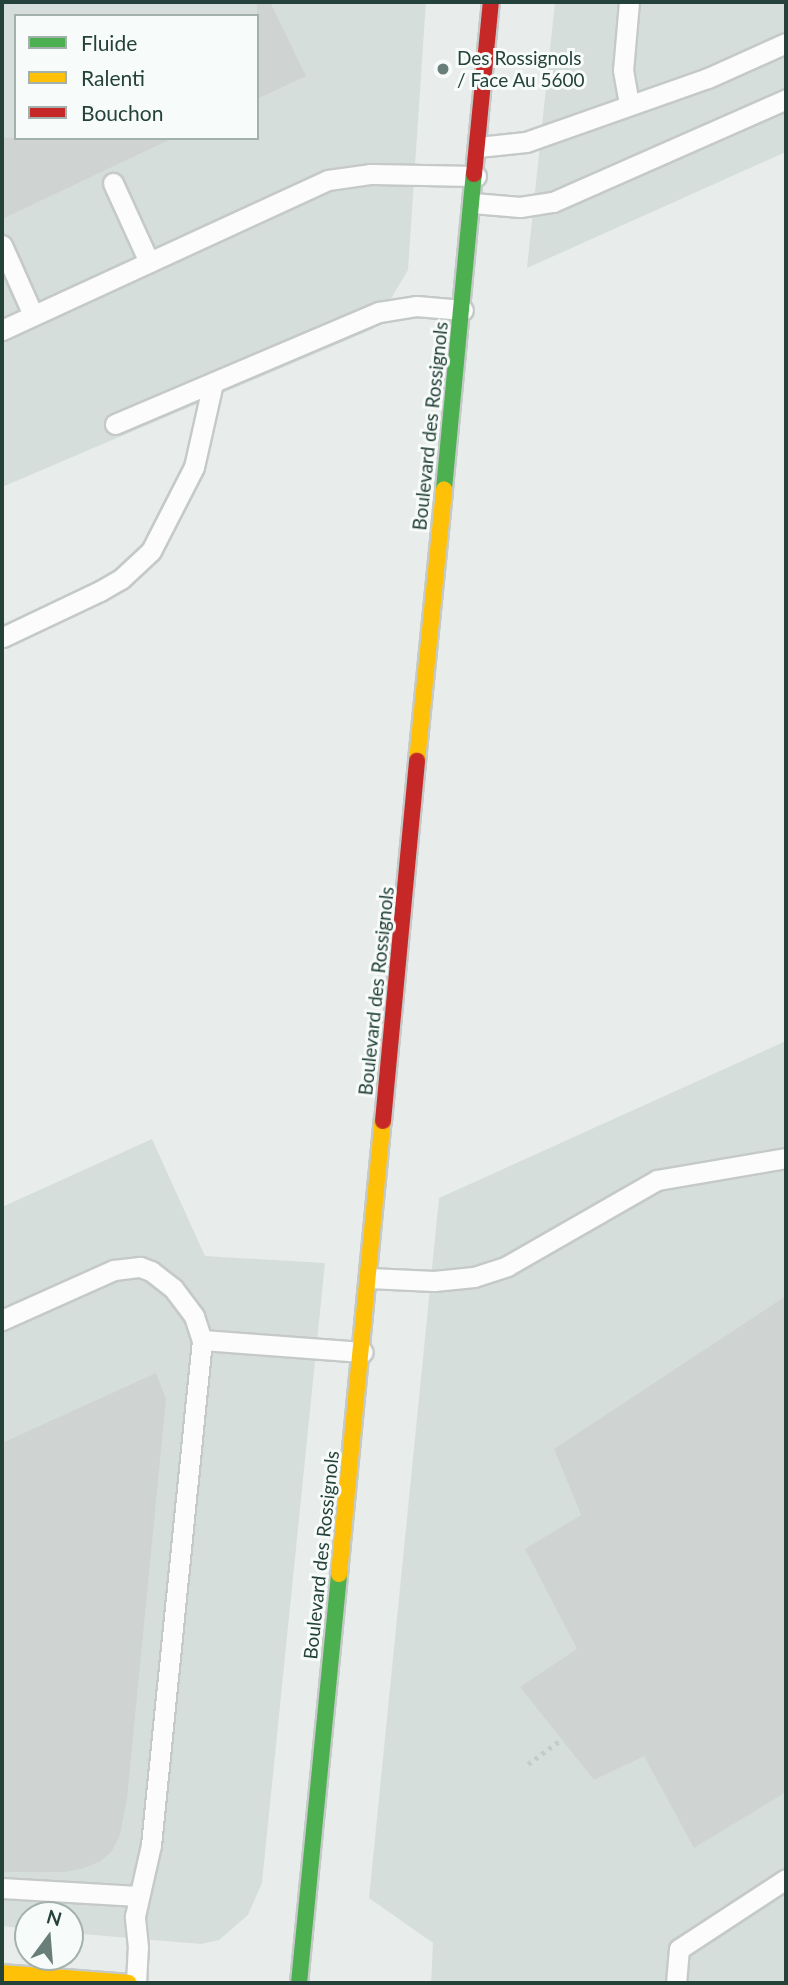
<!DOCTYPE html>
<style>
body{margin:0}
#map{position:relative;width:788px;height:1985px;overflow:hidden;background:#e8edeb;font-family:Lato,sans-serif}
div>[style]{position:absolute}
.built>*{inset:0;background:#d6dedb}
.building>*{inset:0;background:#cfd4d2}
.path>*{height:4.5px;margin-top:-2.25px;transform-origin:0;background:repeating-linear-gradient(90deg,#c3ccca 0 3.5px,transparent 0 8.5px)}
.roads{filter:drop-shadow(2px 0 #c5cac8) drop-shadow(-2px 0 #c5cac8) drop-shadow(0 2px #c5cac8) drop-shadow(0 -2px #c5cac8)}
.lane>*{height:19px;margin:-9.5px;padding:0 9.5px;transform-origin:9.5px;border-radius:9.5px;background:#fcfcfc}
.fast>*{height:16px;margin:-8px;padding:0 8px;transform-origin:8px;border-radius:8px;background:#4caf50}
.slow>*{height:16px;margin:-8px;padding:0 8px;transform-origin:8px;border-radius:8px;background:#ffc107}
.jam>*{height:16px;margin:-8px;padding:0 8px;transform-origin:8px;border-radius:8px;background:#c62828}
.dots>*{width:19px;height:19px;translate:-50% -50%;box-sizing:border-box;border:4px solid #f7fbf9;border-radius:50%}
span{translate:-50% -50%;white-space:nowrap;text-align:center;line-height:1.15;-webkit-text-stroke:6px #f7fbf9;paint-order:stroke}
.poi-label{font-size:19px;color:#24423a}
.left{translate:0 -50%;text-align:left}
.street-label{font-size:19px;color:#24423a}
.frame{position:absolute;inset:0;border:4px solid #24423a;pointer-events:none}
.legend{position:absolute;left:14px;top:14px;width:245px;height:126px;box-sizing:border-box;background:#f7fbf9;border:2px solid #a3b1ad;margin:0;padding:9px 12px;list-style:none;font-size:21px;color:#24423a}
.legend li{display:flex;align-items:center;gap:14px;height:35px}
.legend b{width:35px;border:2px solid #a3b1ad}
.north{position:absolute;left:14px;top:1901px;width:70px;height:70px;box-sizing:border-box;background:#f7fbf9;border:2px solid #a3b1ad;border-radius:50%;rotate:16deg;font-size:19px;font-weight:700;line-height:28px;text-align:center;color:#24423a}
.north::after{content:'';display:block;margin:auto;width:24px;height:32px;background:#697e78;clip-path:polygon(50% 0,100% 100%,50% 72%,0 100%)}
</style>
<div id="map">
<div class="built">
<i style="clip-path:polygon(evenodd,2px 2px,426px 2px,408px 270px,373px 329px,2px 487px,2px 2px,16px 16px,257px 16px,257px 138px,16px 138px,16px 16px)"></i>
<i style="clip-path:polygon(555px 2px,786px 2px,786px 152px,527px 268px)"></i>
<i style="clip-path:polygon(786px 1041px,786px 1983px,431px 1983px,433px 1943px,369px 1898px,439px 1198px)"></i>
<i style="clip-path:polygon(152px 1139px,205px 1256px,325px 1263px,262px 1883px,248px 1915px,219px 1940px,201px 1944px,70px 1933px,70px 1915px,28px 1915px,28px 1929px,2px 1926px,2px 1207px)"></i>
</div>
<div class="building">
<i style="clip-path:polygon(257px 2px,270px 2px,306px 76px,257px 99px)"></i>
<i style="clip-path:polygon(2px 138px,173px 138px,2px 219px)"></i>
<i style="clip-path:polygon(786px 1296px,786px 1792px,694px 1848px,644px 1756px,594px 1780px,520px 1687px,577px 1649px,525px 1549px,581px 1515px,554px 1449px)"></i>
<i style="clip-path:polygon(156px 1373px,166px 1399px,127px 1799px,120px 1835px,112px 1851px,101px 1861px,84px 1868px,65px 1872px,2px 1872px,2px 1443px)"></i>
</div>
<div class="path">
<i style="left:528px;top:1764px;width:42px;rotate:-36.3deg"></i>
</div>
<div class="roads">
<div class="lane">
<i style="left:629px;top:2px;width:68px;rotate:95deg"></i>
<i style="left:623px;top:70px;width:35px;rotate:80deg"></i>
<i style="left:478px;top:147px;width:48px;rotate:-5.9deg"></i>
<i style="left:526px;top:142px;width:193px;rotate:-19.4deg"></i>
<i style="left:708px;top:78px;width:85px;rotate:-24.2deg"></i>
<i style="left:113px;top:183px;width:87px;rotate:65.5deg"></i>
<i style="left:473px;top:203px;width:47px;rotate:4.9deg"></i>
<i style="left:520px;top:207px;width:33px;rotate:-9deg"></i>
<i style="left:553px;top:202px;width:255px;rotate:-23.8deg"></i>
<i style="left:2px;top:245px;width:77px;rotate:66.1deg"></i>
<i style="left:2px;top:330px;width:359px;rotate:-24.7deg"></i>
<i style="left:328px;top:180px;width:42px;rotate:-8.1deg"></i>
<i style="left:370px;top:174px;width:106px;rotate:1.1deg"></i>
<i style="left:115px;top:424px;width:287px;rotate:-23deg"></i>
<i style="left:379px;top:312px;width:37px;rotate:-9deg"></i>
<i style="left:416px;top:306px;width:47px;rotate:4.9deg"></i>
<i style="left:3px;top:637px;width:107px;rotate:-25.4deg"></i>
<i style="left:100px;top:591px;width:24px;rotate:-30deg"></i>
<i style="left:121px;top:579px;width:41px;rotate:-43deg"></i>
<i style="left:151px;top:551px;width:94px;rotate:-62.9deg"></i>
<i style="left:194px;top:467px;width:86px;rotate:-77.3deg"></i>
<i style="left:369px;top:1278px;width:65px;rotate:2.6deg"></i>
<i style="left:434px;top:1281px;width:40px;rotate:-5.7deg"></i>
<i style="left:474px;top:1277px;width:35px;rotate:-18deg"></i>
<i style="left:507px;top:1266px;width:173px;rotate:-29.8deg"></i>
<i style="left:657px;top:1180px;width:131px;rotate:-9.7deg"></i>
<i style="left:2px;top:1320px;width:123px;rotate:-24.1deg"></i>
<i style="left:114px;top:1270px;width:26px;rotate:-7deg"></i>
<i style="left:140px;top:1267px;width:12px;rotate:20deg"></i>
<i style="left:151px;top:1271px;width:28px;rotate:38deg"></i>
<i style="left:173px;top:1288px;width:35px;rotate:53deg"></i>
<i style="left:194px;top:1316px;width:25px;rotate:72deg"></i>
<i style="left:2px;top:1888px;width:135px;rotate:3.4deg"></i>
<i style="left:136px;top:1983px;width:36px;rotate:-87deg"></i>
<i style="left:138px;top:1947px;width:31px;rotate:-96deg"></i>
<i style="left:135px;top:1916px;width:73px;rotate:-77.3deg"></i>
<i style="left:151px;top:1845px;width:508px;rotate:-84.23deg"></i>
<i style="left:202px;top:1340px;width:161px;rotate:4.3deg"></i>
<i style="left:676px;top:1983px;width:34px;rotate:-85deg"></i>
<i style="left:679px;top:1949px;width:128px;rotate:-33.2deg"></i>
</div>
<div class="fast">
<i style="left:444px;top:489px;width:316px;rotate:-84.6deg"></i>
<i style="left:299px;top:1983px;width:411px;rotate:-84.4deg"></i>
</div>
<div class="slow">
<i style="left:417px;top:761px;width:273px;rotate:-84.3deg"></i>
<i style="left:339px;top:1574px;width:455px;rotate:-84.5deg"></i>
<i style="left:2px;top:1973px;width:127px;rotate:4.5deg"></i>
</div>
<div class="jam">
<i style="left:474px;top:174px;width:173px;rotate:-84.4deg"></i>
<i style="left:383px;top:1121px;width:362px;rotate:-84.6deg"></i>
</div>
</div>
<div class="dots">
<i style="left:443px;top:69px;background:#697e78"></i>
</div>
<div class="poi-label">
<span class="left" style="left:457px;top:69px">Des Rossignols<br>/ Face Au 5600</span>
</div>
<div class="street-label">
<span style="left:430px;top:426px;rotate:-84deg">Boulevard des Rossignols</span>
<span style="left:376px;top:991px;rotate:-84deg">Boulevard des Rossignols</span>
<span style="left:321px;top:1555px;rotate:-84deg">Boulevard des Rossignols</span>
</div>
<div class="frame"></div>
<ul class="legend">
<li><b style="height:9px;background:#4caf50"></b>Fluide</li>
<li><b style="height:9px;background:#ffc107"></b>Ralenti</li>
<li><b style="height:9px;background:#c62828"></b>Bouchon</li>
</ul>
<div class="north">N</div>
</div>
